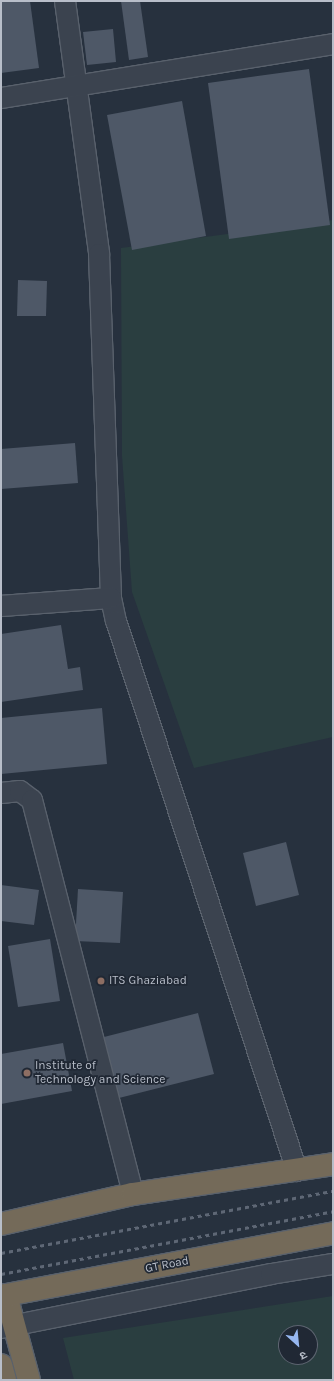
<!DOCTYPE html>
<meta charset="utf-8">
<style>
body{margin:0}
#map{position:relative;width:334px;height:1381px;overflow:hidden;background:#27313e;font-family:Karla,"Noto Sans Devanagari",sans-serif}
div>[style]{position:absolute}
.green>*{inset:0;background:#2a3e40}
.building>*{inset:0;background:#4e5867}
.roads{filter:drop-shadow(1px 0 #59616c) drop-shadow(-1px 0 #59616c) drop-shadow(0 1px #59616c) drop-shadow(0 -1px #59616c)}
.minor>*{height:20px;margin:-10px;padding:0 10px;transform-origin:10px;border-radius:10px;background:#3b434f}
.highway>*{height:22px;margin:-11px;padding:0 11px;transform-origin:11px;border-radius:11px;background:#746a59}
.rail>*{height:3px;margin-top:-1.5px;transform-origin:0;background:repeating-linear-gradient(90deg,#5e6775 0 4px,transparent 0 8px)}
.dots>*{width:11px;height:11px;translate:-50% -50%;box-sizing:border-box;border:2px solid #202834;border-radius:50%}
span{translate:-50% -50%;white-space:nowrap;text-align:center;line-height:1.15;-webkit-text-stroke:3.5px #202834;paint-order:stroke}
.poi-label{font-size:12px;color:#b8bec9}
.left{translate:0 -50%;text-align:left}
.street-label{font-size:12px;color:#b8bec9}
.frame{position:absolute;inset:0;border:2px solid #b8bec9;pointer-events:none}
.north{position:absolute;left:278px;top:1325px;width:40px;height:40px;box-sizing:border-box;background:#202834;border:1px solid #5d6470;border-radius:50%;rotate:153deg;font-size:11px;font-weight:700;line-height:16px;text-align:center;color:#b8bec9}
.north::after{content:'';display:block;margin:auto;width:14px;height:18px;background:#96b7f0;clip-path:polygon(50% 0,100% 100%,50% 72%,0 100%)}
</style>
<div id="map">
<div class="green">
<i style="clip-path:polygon(333px 220px,333px 737px,194px 768px,132px 592px,122px 456px,121px 248px)"></i>
<i style="clip-path:polygon(evenodd,333px 1296px,333px 1380px,74px 1380px,63px 1338px,333px 1296px,286px 1333px,310px 1333px,310px 1357px,286px 1357px,286px 1333px)"></i>
</div>
<div class="building">
<i style="clip-path:polygon(1px 1px,30px 1px,39px 68px,1px 73px)"></i>
<i style="clip-path:polygon(121px 1px,140px 1px,148px 57px,129px 60px)"></i>
<i style="clip-path:polygon(113px 29px,116px 62px,87px 65px,83px 32px)"></i>
<i style="clip-path:polygon(309px 69px,330px 225px,229px 239px,208px 83px)"></i>
<i style="clip-path:polygon(182px 101px,206px 236px,132px 250px,107px 115px)"></i>
<i style="clip-path:polygon(18px 280px,47px 281px,46px 316px,17px 316px)"></i>
<i style="clip-path:polygon(75px 443px,78px 483px,1px 489px,1px 449px)"></i>
<i style="clip-path:polygon(61px 625px,68px 669px,80px 667px,83px 690px,1px 702px,1px 634px)"></i>
<i style="clip-path:polygon(102px 708px,107px 764px,1px 774px,1px 718px)"></i>
<i style="clip-path:polygon(286px 842px,299px 895px,256px 906px,243px 853px)"></i>
<i style="clip-path:polygon(1px 885px,39px 890px,34px 925px,1px 921px)"></i>
<i style="clip-path:polygon(78px 889px,123px 892px,120px 943px,75px 941px)"></i>
<i style="clip-path:polygon(50px 939px,60px 1001px,18px 1007px,8px 946px)"></i>
<i style="clip-path:polygon(198px 1013px,214px 1074px,119px 1098px,104px 1037px)"></i>
<i style="clip-path:polygon(63px 1043px,72px 1091px,1px 1104px,1px 1054px)"></i>
</div>
<div class="roads">
<div class="minor">
<i style="left:65px;top:1px;width:255px;rotate:82.3deg"></i>
<i style="left:99px;top:254px;width:344px;rotate:88deg"></i>
<i style="left:111px;top:598px;width:24px;rotate:78deg"></i>
<i style="left:116px;top:621px;width:579px;rotate:71.78deg"></i>
<i style="left:1px;top:98px;width:336px;rotate:-9.2deg"></i>
<i style="left:1px;top:606px;width:110px;rotate:-4.2deg"></i>
<i style="left:1px;top:793px;width:19px;rotate:-6deg"></i>
<i style="left:20px;top:791px;width:15px;rotate:37deg"></i>
<i style="left:32px;top:800px;width:407px;rotate:75.6deg"></i>
<i style="left:1px;top:1328px;width:275px;rotate:-11.3deg"></i>
<i style="left:271px;top:1274px;width:63px;rotate:-9.2deg"></i>
</div>
<div class="highway">
<i style="left:1px;top:1224px;width:135px;rotate:-12.8deg"></i>
<i style="left:133px;top:1194px;width:202px;rotate:-8.5deg"></i>
<i style="left:6px;top:1295px;width:88px;rotate:74.9deg"></i>
<i style="left:1px;top:1296px;width:338px;rotate:-10.7deg"></i>
<i style="left:1px;top:1365px;width:16px;rotate:75deg"></i>
</div>
</div>
<div class="rail">
<i style="left:1px;top:1253px;width:338px;rotate:-10.6deg"></i>
<i style="left:1px;top:1274px;width:338px;rotate:-10.7deg"></i>
</div>
<div class="dots">
<i style="left:101px;top:981px;background:#8d6e63"></i>
<i style="left:27px;top:1073px;background:#8d6e63"></i>
</div>
<div class="poi-label">
<span class="left" style="left:109px;top:981px">ITS Ghaziabad</span>
<span class="left" style="left:35px;top:1073px">Institute of<br>Technology and Science</span>
</div>
<div class="street-label">
<span style="left:167px;top:1265px;rotate:-11deg">GT Road</span>
</div>
<div class="frame"></div>
<div class="north">उ</div>
</div>
